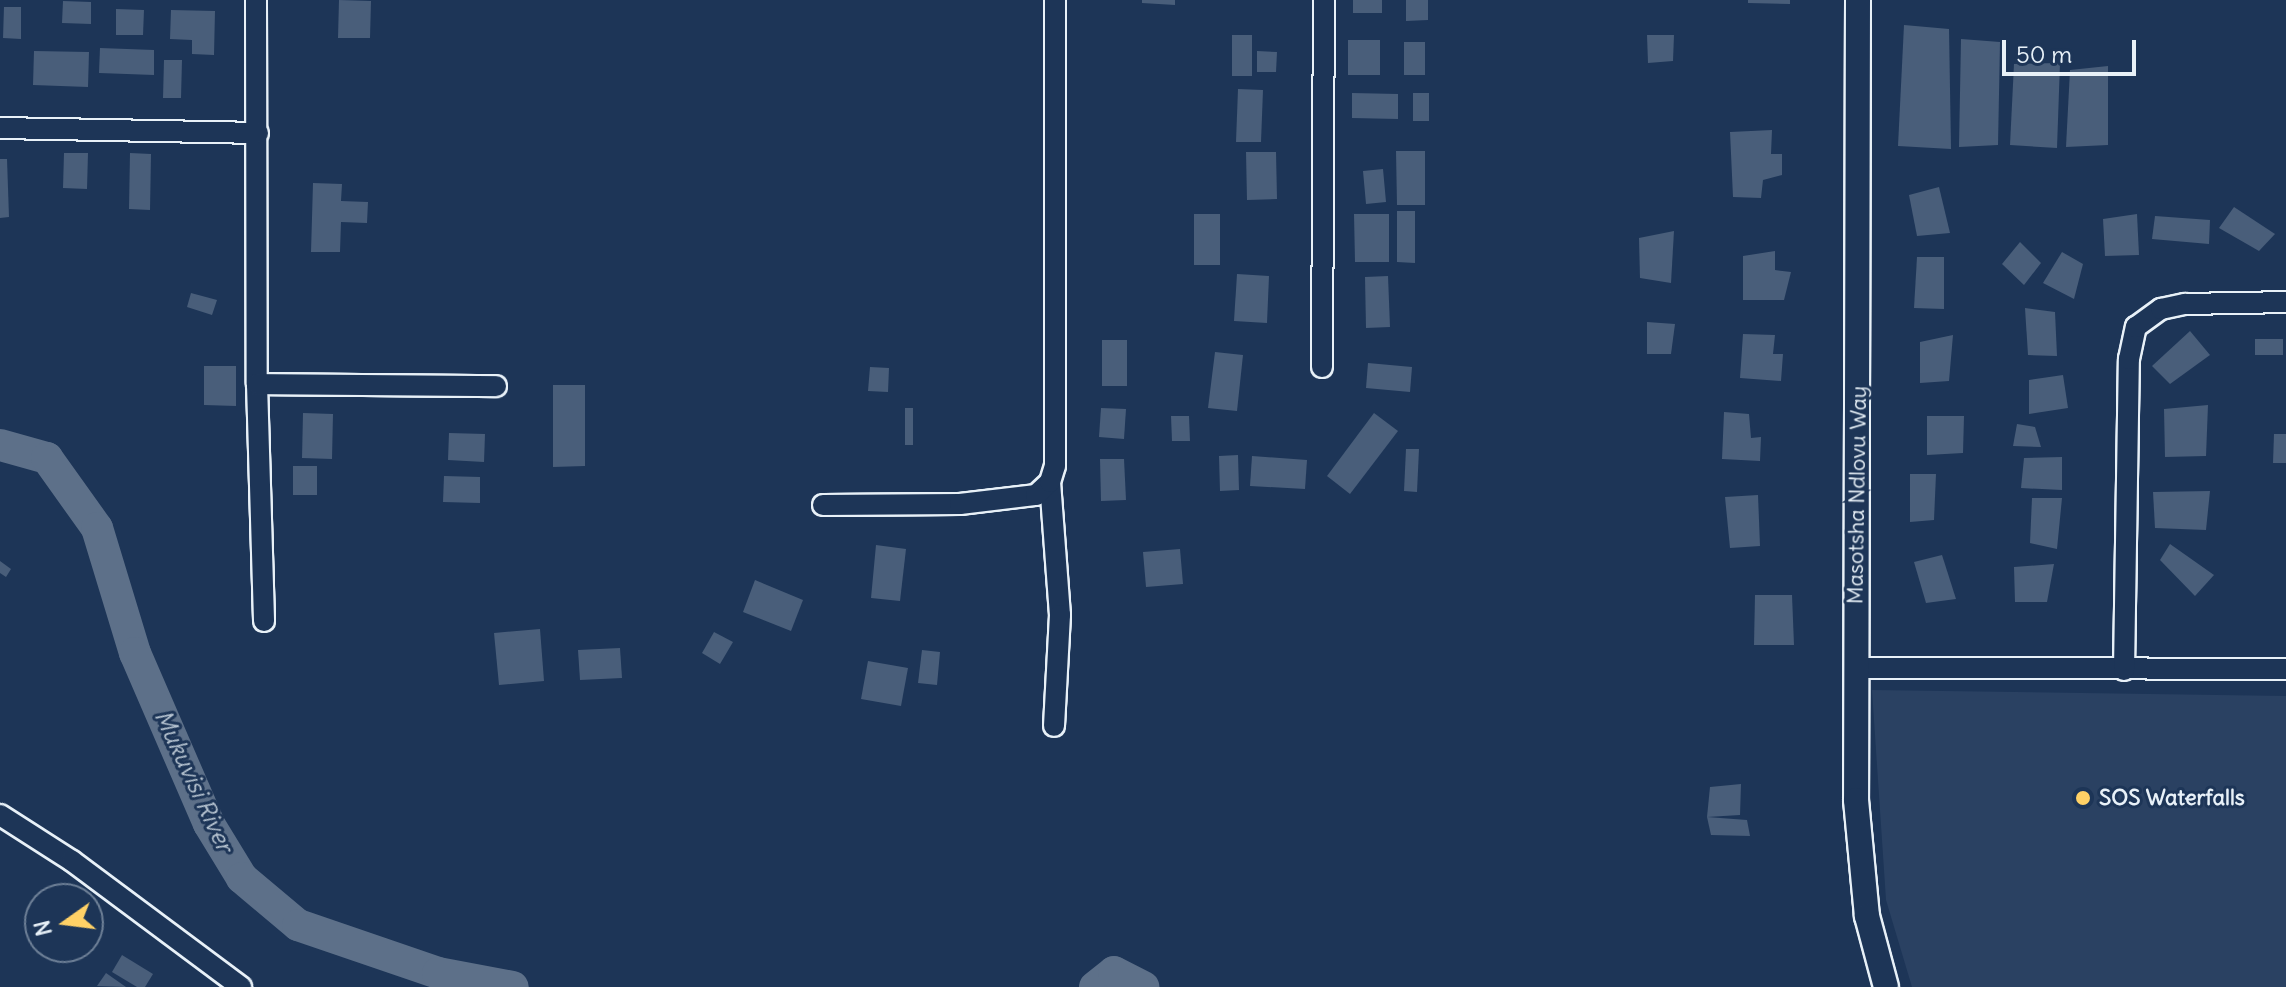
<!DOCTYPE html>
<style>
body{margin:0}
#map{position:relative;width:2286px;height:987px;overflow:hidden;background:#1d3557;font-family:Delius,sans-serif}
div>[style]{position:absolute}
.built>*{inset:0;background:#2a4162}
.river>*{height:32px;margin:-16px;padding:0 16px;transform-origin:16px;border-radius:16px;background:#5d7089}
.building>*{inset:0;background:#495e7a}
.roads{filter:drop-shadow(2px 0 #e8f1f8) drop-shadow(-2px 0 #e8f1f8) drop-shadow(0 2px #e8f1f8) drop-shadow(0 -2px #e8f1f8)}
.minor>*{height:20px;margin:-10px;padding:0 10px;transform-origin:10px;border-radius:10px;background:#1d3557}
.tertiary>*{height:24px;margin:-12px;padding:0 12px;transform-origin:12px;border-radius:12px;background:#1d3557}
.dots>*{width:22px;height:22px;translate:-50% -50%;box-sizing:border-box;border:4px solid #1d3557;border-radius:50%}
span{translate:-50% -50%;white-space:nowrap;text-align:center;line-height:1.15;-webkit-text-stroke:6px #1d3557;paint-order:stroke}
.street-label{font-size:22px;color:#e8f1f8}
.poi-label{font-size:22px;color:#e8f1f8;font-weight:700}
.left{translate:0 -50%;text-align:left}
.water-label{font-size:24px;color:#b7c4d1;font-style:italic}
.north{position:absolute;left:24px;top:883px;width:80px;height:80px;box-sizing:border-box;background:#1d3557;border:2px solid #6e8097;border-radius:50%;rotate:256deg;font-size:22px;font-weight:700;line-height:32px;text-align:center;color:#e8f1f8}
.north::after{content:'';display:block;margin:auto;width:28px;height:36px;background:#ffd166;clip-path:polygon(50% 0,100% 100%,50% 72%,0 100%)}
.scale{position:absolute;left:2002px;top:40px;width:134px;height:36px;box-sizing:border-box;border:4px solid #e8f1f8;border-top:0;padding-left:10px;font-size:24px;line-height:28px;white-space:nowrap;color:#e8f1f8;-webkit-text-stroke:6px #1d3557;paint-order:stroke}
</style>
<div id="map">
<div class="built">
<i style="clip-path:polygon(1872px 690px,2286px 696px,2286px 987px,1912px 987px,1886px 900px)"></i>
</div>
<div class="river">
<i style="left:0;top:445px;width:49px;rotate:15.5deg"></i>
<i style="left:47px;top:458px;width:86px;rotate:54.5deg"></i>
<i style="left:97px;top:528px;width:131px;rotate:73.1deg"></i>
<i style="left:135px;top:653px;width:186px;rotate:66.6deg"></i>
<i style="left:209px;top:824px;width:63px;rotate:58.6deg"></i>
<i style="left:242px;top:878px;width:73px;rotate:40deg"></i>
<i style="left:298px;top:925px;width:148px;rotate:18.9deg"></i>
<i style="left:438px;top:973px;width:76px;rotate:10.6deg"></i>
<i style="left:1095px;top:987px;width:24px;rotate:-38deg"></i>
<i style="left:1114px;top:972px;width:33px;rotate:27deg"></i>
</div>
<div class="building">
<i style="clip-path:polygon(339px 0,371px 1px,370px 38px,338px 38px)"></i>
<i style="clip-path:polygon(1142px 0,1175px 0,1175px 5px,1142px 3px)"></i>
<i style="clip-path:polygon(1353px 0,1382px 0,1382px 13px,1353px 13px)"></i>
<i style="clip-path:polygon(1406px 0,1428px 0,1428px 20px,1406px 21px)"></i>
<i style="clip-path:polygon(1748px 0,1790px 0,1790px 4px,1748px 3px)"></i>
<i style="clip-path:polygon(63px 1px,91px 2px,91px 24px,62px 23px)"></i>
<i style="clip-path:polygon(4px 7px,21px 7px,21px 39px,3px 38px)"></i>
<i style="clip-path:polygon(116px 9px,144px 10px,143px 35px,116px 35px)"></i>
<i style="clip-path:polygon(171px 10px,215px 11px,214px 55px,192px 54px,192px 40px,170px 39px)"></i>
<i style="clip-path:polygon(1904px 25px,1949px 29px,1951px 149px,1898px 146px)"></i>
<i style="clip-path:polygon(1232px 35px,1252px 35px,1252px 76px,1232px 76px)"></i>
<i style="clip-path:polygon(1647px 35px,1674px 35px,1673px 61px,1648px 63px)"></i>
<i style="clip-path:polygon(1961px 39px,2000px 42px,1998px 145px,1959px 147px)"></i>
<i style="clip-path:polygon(1348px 40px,1380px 40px,1380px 75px,1348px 75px)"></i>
<i style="clip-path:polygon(1404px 42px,1425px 42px,1425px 75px,1404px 75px)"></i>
<i style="clip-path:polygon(100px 48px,154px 50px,154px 75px,99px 73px)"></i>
<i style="clip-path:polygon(34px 51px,89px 52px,88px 87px,33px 85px)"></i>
<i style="clip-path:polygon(1257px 51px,1277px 52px,1276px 72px,1257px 72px)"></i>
<i style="clip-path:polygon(164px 60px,182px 60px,181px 98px,163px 98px)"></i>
<i style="clip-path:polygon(2060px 63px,2057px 148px,2010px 145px,2014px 64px)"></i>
<i style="clip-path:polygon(2108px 66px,2108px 145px,2066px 147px,2070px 70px)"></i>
<i style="clip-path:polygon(1238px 89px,1263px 90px,1261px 142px,1236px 142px)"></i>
<i style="clip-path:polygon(1352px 93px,1398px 94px,1398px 119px,1352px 118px)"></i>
<i style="clip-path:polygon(1413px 93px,1429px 93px,1429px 121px,1413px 121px)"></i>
<i style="clip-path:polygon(1772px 130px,1771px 154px,1782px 154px,1782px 175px,1763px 180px,1761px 198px,1733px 197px,1730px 132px)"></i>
<i style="clip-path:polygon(1396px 151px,1425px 151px,1425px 205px,1397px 205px)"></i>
<i style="clip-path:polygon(1246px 152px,1276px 152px,1277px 199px,1247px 200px)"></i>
<i style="clip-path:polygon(64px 153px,88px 153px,87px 189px,63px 188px)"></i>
<i style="clip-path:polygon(130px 153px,151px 154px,150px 210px,129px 209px)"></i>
<i style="clip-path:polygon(0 159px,7px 159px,9px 217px,0 218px)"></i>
<i style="clip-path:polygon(1383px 169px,1386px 202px,1366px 204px,1363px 171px)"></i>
<i style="clip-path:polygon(313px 183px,342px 184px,341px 201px,368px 202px,367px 223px,341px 222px,340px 252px,311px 252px)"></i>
<i style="clip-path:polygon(1939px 187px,1950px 233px,1917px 236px,1909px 195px)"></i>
<i style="clip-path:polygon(2234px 207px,2275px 234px,2259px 251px,2219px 228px)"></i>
<i style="clip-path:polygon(1397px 211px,1415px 211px,1415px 263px,1397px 262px)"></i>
<i style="clip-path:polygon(1194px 214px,1220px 214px,1220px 265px,1194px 265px)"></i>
<i style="clip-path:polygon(1354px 214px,1389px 214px,1389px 262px,1355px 262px)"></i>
<i style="clip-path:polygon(2137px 214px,2139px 255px,2105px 256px,2103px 219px)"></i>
<i style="clip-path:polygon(2155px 216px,2210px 220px,2209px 244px,2152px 239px)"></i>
<i style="clip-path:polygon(1674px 231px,1671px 283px,1640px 278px,1639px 238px)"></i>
<i style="clip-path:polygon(2020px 242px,2041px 263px,2024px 285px,2002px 264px)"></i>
<i style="clip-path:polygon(1775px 251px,1775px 270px,1791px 272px,1784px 300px,1743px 300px,1743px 256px)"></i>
<i style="clip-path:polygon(2062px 252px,2083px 264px,2074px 299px,2043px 283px)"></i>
<i style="clip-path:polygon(1917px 257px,1944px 257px,1944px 309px,1914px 308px)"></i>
<i style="clip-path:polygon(1237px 274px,1269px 276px,1267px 323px,1234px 321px)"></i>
<i style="clip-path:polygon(1388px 276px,1390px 327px,1366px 328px,1365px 277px)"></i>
<i style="clip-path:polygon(191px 293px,217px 300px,212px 315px,187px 307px)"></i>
<i style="clip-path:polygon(2025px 308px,2055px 312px,2057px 356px,2028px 355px)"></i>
<i style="clip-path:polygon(1647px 322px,1675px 324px,1671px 354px,1647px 354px)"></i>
<i style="clip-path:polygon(2190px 331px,2210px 355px,2170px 384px,2152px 366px)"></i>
<i style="clip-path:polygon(1743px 334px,1775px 335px,1773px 354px,1783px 354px,1781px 381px,1740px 378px)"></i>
<i style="clip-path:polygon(1953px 335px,1949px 381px,1920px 383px,1920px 342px)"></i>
<i style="clip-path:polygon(2255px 339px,2283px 339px,2283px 355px,2255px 355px)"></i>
<i style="clip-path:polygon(1102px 340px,1127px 340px,1127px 386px,1102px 386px)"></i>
<i style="clip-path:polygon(1215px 352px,1243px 355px,1237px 411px,1208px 408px)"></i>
<i style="clip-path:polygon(1368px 363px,1412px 367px,1410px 392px,1366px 388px)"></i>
<i style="clip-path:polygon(204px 366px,236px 366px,236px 406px,204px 405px)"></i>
<i style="clip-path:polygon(870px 367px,889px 368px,888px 392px,868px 391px)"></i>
<i style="clip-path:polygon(2063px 375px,2068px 408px,2029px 414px,2029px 380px)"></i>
<i style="clip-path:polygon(553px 385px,585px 385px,585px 466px,553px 467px)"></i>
<i style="clip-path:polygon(2208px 405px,2206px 456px,2165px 457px,2164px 409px)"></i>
<i style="clip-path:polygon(905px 408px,913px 408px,913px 445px,905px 445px)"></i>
<i style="clip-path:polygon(1101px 408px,1126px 409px,1124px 439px,1099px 437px)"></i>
<i style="clip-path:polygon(1724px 412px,1749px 414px,1751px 438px,1761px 437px,1760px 461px,1722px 459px)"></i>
<i style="clip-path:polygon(303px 413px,333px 414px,332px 459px,302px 458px)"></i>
<i style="clip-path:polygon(1374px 413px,1398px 431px,1350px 494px,1327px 476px)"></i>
<i style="clip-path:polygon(1171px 416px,1189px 416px,1190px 441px,1172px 441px)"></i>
<i style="clip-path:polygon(1927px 416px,1964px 416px,1963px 453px,1927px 455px)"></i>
<i style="clip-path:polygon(2017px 424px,2035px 427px,2041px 447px,2013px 446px)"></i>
<i style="clip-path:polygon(449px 433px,485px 434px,484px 462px,448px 460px)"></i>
<i style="clip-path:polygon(2274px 434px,2286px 434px,2286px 463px,2273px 463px)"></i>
<i style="clip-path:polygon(1406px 449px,1419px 449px,1417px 492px,1404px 491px)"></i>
<i style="clip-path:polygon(1238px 455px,1239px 490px,1220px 491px,1219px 456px)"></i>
<i style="clip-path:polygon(1252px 456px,1307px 460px,1305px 489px,1250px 486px)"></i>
<i style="clip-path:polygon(2062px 457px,2062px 490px,2021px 488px,2024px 458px)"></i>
<i style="clip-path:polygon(1100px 459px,1124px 459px,1126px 500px,1101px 501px)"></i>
<i style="clip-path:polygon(293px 466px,317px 466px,317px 495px,293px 495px)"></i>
<i style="clip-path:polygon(1910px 474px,1936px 474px,1934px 520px,1910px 522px)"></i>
<i style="clip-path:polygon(444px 476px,480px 477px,480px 503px,443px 502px)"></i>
<i style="clip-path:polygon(2210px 491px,2206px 530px,2155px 528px,2153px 492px)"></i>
<i style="clip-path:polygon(1758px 495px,1760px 546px,1730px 548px,1725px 497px)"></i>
<i style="clip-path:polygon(2032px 498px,2062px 498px,2057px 549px,2030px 543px)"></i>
<i style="clip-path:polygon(2170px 544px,2214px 575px,2195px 596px,2160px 560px)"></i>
<i style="clip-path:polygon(876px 545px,906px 549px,900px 601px,871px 598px)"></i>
<i style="clip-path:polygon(1180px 549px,1183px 584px,1146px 587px,1143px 552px)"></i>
<i style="clip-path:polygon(1942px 555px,1956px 599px,1926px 603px,1914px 562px)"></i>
<i style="clip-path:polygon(0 561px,11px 569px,6px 577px,0 573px)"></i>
<i style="clip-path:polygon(2054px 564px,2047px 602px,2015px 602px,2014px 567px)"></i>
<i style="clip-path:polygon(755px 580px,803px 600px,791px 631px,743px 612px)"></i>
<i style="clip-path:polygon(1755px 595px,1792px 595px,1794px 645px,1754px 645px)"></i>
<i style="clip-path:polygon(540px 629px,544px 681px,499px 685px,494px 633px)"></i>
<i style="clip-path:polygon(714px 632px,733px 642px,720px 664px,702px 653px)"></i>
<i style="clip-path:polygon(620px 648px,622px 678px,580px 680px,578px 650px)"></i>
<i style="clip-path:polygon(922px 650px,940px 652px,937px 685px,918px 683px)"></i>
<i style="clip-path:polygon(868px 661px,908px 668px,901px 706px,861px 699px)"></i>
<i style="clip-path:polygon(1741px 784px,1740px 815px,1707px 817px,1710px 787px)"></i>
<i style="clip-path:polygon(1707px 817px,1747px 820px,1750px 836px,1711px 835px)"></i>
<i style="clip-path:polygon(122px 955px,153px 974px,145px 987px,137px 987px,112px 972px)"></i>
<i style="clip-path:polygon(106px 973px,126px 987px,97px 986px)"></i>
</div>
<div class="roads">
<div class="minor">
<i style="left:256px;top:0;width:384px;rotate:89.9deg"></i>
<i style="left:257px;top:384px;width:237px;rotate:88.3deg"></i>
<i style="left:0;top:128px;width:258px;rotate:1.1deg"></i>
<i style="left:1322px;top:367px;width:367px;rotate:-89.7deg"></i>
<i style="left:257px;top:384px;width:239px;rotate:0.5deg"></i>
<i style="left:1050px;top:482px;width:133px;rotate:85.7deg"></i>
<i style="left:1060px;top:615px;width:111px;rotate:93.1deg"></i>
<i style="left:823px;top:505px;width:137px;rotate:-0.4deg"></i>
<i style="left:960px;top:504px;width:77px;rotate:-6.8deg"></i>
<i style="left:1036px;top:495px;width:19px;rotate:-43deg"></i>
<i style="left:1050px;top:482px;width:17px;rotate:-73deg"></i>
<i style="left:1055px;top:466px;width:466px;rotate:-90deg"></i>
<i style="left:1856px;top:668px;width:430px;rotate:0.1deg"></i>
<i style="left:2124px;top:670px;width:311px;rotate:-89.1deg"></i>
<i style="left:2129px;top:359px;width:33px;rotate:-78deg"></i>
<i style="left:2136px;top:327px;width:31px;rotate:-36deg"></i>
<i style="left:2161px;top:309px;width:25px;rotate:-12deg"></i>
<i style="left:2185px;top:304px;width:101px;rotate:-1.1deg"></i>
<i style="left:0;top:815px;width:85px;rotate:32.6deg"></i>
<i style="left:72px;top:861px;width:211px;rotate:36.7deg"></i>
</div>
<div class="tertiary">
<i style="left:1858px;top:0;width:800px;rotate:90.14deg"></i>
<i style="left:1856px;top:800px;width:117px;rotate:84.6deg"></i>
<i style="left:1867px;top:916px;width:73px;rotate:75deg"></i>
</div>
</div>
<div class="dots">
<i style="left:2083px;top:798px;background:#ffd166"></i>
</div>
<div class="street-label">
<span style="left:1857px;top:495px;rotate:-89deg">Masotsha Ndlovu Way</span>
</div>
<div class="poi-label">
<span class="left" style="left:2099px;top:798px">SOS Waterfalls</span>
</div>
<div class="water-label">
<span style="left:194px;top:781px;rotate:65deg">Mukuvisi River</span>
</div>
<div class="north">N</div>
<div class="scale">50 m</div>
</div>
